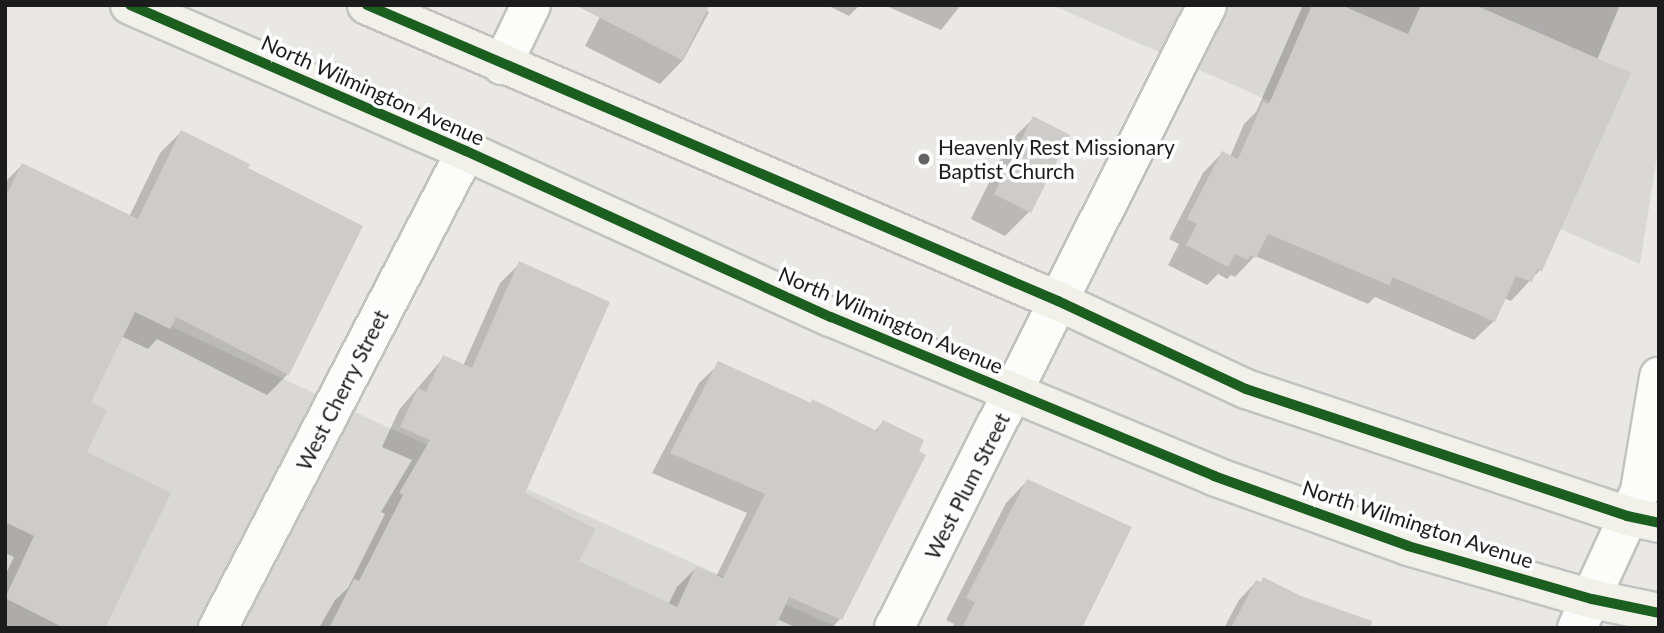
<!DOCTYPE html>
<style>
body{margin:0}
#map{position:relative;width:1664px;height:633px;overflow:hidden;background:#eae8e4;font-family:Lato,sans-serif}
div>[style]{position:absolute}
.residential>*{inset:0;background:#d9d8d6}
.shadow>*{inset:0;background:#0003}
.building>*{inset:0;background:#ceccc9}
.roads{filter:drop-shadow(2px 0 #c3c2c0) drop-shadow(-2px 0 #c3c2c0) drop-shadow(0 2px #c3c2c0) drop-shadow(0 -2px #c3c2c0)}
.minor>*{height:38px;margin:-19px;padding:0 19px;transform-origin:19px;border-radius:19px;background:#fcfcfb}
.secondary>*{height:38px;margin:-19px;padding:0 19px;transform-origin:19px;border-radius:19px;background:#f1f1ea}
.cycleway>*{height:10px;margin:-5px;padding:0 5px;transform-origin:5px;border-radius:5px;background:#1b5e20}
.dots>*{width:19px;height:19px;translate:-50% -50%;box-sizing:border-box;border:4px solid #fff;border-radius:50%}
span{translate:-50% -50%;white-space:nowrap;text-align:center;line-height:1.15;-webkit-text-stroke:7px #fff;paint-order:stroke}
.street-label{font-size:21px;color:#1c1c1c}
.poi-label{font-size:21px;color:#1c1c1c}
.left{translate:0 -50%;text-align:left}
.frame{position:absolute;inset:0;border:7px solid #1c1c1c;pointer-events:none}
</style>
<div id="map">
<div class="residential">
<i style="clip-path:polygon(1052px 5px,1659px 5px,1659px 144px,1640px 264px)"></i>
<i style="clip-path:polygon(52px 271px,385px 426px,839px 628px,5px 628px,5px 369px)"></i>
</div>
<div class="shadow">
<i style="clip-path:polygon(606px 5px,696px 5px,709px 12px,683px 60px,660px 84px,585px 46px)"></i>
<i style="clip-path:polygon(827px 5px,860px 5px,849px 16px)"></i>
<i style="clip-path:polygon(884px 5px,961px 5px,941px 30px)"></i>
<i style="clip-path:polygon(1303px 5px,1620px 5px,1597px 60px,1540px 270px,1511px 301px,1504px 298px,1494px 321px,1474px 340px,1375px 297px,1368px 304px,1255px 256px,1235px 277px,1231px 275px,1227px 279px,1218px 274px,1207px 285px,1168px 265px,1179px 244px,1169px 239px,1203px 173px,1222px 153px,1230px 157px,1244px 124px,1256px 112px)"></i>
<i style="clip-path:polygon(1033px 119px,1068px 136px,1029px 212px,1005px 236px,971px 219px,1009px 142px)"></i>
<i style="clip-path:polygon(181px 132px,246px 168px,288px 374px,267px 395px,157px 339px,148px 349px,121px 336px,89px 403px,85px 452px,102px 628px,5px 628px,5px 575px,14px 557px,5px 553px,5px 182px,22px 165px,129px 217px,160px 153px)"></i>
<i style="clip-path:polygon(520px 263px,523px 493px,576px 562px,668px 605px,677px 587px,696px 568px,716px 577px,747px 513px,652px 473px,699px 383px,719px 364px,810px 404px,813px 401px,874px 432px,883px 422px,840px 619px,832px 628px,797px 628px,777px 619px,772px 628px,319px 628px,335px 600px,348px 588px,385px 514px,381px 512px,412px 460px,382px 447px,399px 410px,444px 357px,463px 366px,500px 283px)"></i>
<i style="clip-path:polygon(1027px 481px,1080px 628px,952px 628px,954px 624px,946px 620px,1006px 503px)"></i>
<i style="clip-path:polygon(1256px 582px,1354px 628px,1224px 628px,1239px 600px)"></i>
</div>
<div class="building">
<i style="clip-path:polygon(575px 5px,710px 5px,682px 60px)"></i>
<i style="clip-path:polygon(1312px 5px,1341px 5px,1408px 34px,1421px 5px,1475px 5px,1631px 73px,1542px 271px,1537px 270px,1532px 282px,1516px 276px,1495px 322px,1393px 277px,1389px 285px,1268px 234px,1256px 258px,1250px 255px,1248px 260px,1235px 254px,1228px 267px,1186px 245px,1197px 224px,1187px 219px,1222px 151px,1238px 159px,1263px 102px,1269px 104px)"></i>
<i style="clip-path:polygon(1033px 116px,1070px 135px,1031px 213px,994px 194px)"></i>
<i style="clip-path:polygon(181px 130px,250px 164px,248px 168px,363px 226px,289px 375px,176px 317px,170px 329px,135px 312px,91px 402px,107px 410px,87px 452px,171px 493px,105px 628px,64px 628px,5px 598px,34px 536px,5px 522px,5px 198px,22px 163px,138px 219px)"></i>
<i style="clip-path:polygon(519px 261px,610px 302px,525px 493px,596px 529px,579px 561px,677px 607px,696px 566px,723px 578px,765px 494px,670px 453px,718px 361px,811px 403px,812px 399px,877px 431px,883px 420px,924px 440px,919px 451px,926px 455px,842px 620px,789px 597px,775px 628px,329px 628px,354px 579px,359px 581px,403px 495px,399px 493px,430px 440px,400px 427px,418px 388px,426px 392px,443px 355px,472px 368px)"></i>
<i style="clip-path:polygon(1027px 479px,1132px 527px,1082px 628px,962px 628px,975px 602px,966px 598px)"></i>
<i style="clip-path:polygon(1263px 577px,1301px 596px,1372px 621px,1371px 628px,1231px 628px,1256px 580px,1261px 582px)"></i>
</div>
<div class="roads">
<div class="minor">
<i style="left:502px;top:65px;width:67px;rotate:-64.2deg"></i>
<i style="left:218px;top:628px;width:538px;rotate:-62.53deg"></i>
<i style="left:894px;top:628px;width:697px;rotate:-63.32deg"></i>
<i style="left:1577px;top:628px;width:151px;rotate:-65.3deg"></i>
<i style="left:1640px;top:491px;width:116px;rotate:-80.5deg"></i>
</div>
<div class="secondary">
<i style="left:130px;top:5px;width:366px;rotate:23.5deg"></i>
<i style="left:466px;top:151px;width:401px;rotate:24.5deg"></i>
<i style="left:831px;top:317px;width:415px;rotate:22.5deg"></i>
<i style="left:1214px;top:476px;width:206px;rotate:19.8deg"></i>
<i style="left:1408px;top:546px;width:191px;rotate:16.1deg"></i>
<i style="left:1592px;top:599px;width:68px;rotate:11.8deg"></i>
<i style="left:367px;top:5px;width:752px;rotate:23.19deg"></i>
<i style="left:1058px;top:301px;width:208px;rotate:25.1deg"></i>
<i style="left:1246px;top:389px;width:402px;rotate:18.4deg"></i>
<i style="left:1627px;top:516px;width:33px;rotate:12deg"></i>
</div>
</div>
<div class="cycleway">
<i style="left:130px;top:5px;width:366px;rotate:23.5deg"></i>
<i style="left:466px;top:151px;width:401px;rotate:24.5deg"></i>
<i style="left:831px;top:317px;width:415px;rotate:22.5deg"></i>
<i style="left:1214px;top:476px;width:206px;rotate:19.8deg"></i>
<i style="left:1408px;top:546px;width:191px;rotate:16.1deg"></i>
<i style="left:1592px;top:599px;width:68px;rotate:11.8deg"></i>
<i style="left:367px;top:5px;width:752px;rotate:23.19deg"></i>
<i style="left:1058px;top:301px;width:208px;rotate:25.1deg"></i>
<i style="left:1246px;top:389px;width:402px;rotate:18.4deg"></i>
<i style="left:1627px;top:516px;width:33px;rotate:12deg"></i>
</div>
<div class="dots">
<i style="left:924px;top:159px;background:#646362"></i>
</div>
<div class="street-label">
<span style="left:373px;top:90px;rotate:24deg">North Wilmington Avenue</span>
<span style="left:891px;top:320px;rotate:23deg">North Wilmington Avenue</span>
<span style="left:342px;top:390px;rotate:-63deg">West Cherry Street</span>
<span style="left:967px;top:486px;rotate:-63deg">West Plum Street</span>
<span style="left:1418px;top:524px;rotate:18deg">North Wilmington Avenue</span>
</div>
<div class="poi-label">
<span class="left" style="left:938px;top:159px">Heavenly Rest Missionary<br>Baptist Church</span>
</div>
<div class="frame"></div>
</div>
